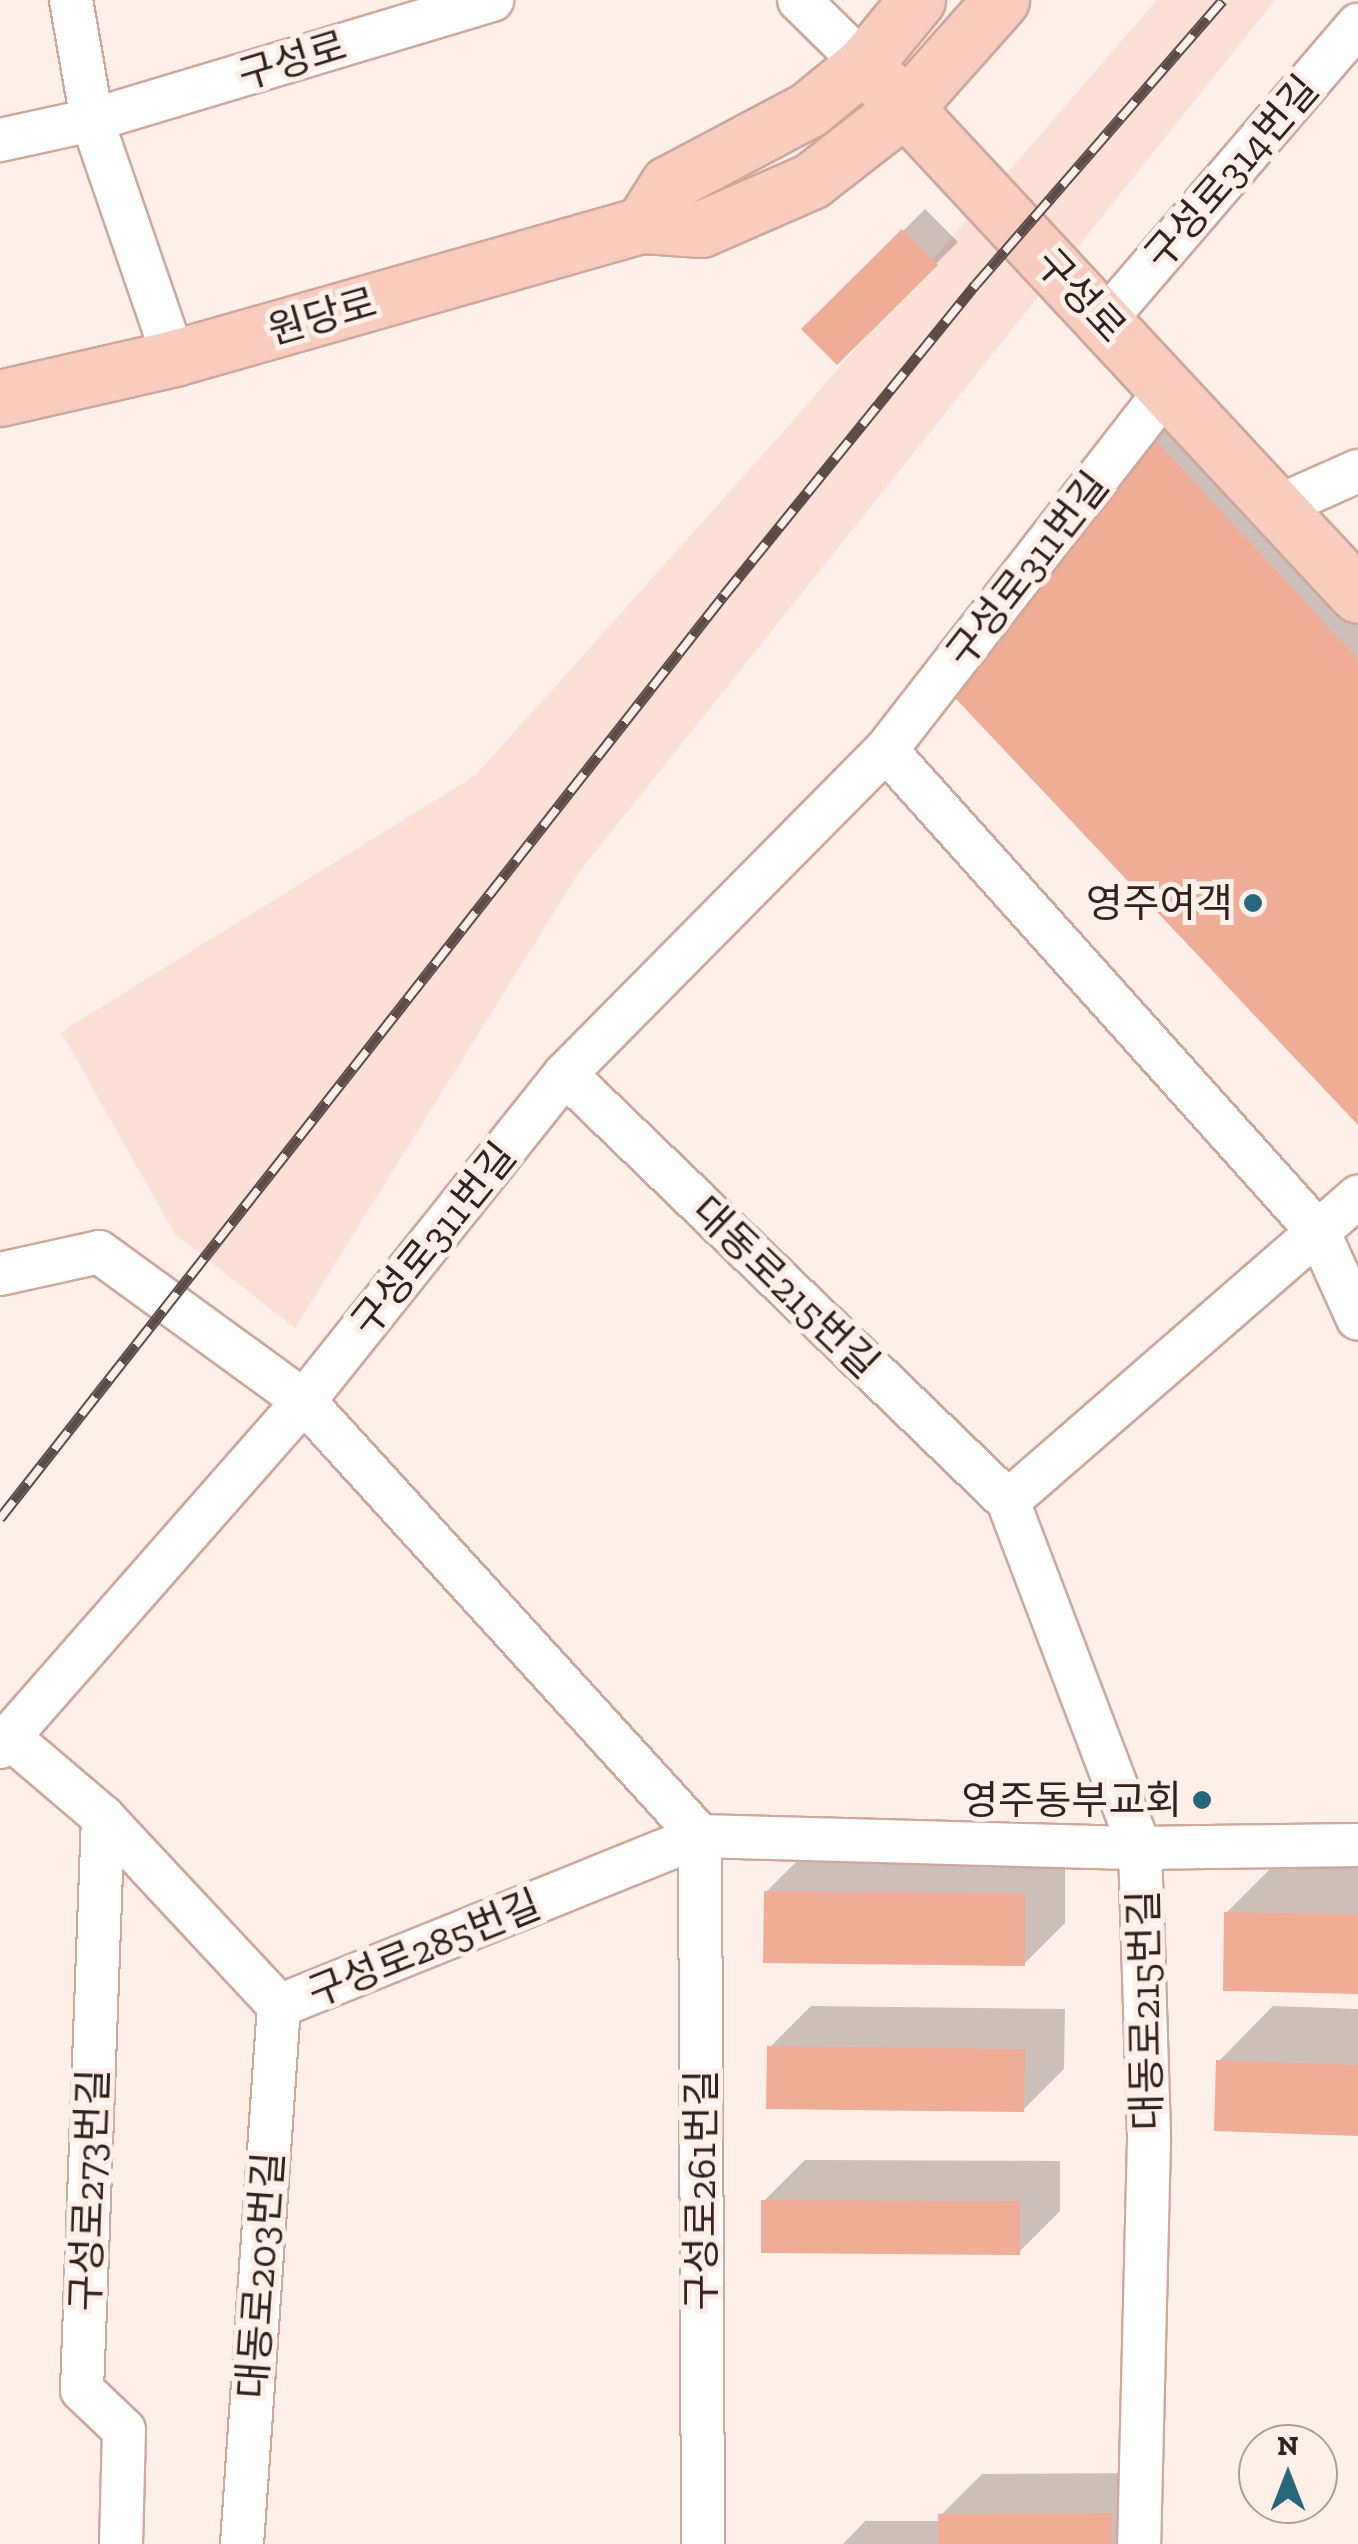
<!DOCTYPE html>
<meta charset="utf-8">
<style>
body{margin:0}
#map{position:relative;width:1358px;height:2544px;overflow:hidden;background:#ffefe9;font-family:"Zilla Slab","Noto Sans KR",serif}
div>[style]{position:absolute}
.built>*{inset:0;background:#fcdfd5}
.shadow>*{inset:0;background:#0003}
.building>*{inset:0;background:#efad96}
.roads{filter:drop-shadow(2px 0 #cea89b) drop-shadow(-2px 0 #cea89b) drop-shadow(0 2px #cea89b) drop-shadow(0 -2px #cea89b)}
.minor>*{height:42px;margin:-21px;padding:0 21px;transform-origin:21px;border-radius:21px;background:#fff}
.major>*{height:55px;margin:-27.5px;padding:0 27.5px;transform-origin:27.5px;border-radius:27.5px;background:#f9cdbe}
.rail>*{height:11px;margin-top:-5.5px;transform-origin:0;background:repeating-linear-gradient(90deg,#ffefe9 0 22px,#5b4c47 0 44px);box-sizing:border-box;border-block:2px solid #5b4c47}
.dots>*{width:28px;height:28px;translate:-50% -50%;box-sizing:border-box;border:5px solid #ffefe9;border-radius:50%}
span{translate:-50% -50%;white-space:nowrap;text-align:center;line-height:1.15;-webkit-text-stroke:10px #ffefe9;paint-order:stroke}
.street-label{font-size:40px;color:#31221d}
.poi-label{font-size:40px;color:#31221d}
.right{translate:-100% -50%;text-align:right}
.north{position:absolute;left:1238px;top:2424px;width:100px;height:100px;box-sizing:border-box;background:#ffefe9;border:2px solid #ad9d97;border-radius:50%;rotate:0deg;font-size:28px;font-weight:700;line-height:40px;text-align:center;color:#31221d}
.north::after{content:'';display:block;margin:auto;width:35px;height:45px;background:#28687d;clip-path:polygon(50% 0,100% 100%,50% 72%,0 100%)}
</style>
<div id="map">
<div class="built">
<i style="clip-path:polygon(1157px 0,1275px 0,579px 872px,295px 1328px,175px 1234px,61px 1032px,476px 775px,793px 421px)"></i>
</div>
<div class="shadow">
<i style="clip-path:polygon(925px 209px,958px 242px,837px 362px,805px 329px)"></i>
<i style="clip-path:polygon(1184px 385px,1358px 574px,1358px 1122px,1143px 426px)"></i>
<i style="clip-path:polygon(807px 1851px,1065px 1853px,1065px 1923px,1024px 1964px,766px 1892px)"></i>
<i style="clip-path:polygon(1281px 1858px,1358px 1860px,1358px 1991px,1226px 1913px)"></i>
<i style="clip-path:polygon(811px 2006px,1065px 2009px,1064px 2069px,1023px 2110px,770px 2047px)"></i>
<i style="clip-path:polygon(1273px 2006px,1358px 2009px,1358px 2133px,1219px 2061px)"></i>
<i style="clip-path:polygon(805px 2160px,1060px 2161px,1060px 2211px,1019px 2252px,764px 2201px)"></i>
<i style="clip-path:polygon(1152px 2473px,1152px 2544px,843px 2544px,865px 2521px,941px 2521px,941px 2515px,982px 2474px)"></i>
</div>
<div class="building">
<i style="clip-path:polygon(902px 229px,938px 265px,837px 365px,801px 329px)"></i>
<i style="clip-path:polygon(1141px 424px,1358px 659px,1358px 1125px,940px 682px)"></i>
<i style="clip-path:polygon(764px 1891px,1025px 1893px,1025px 1966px,763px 1963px)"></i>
<i style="clip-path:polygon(1224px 1912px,1358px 1914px,1358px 1994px,1223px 1991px)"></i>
<i style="clip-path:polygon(767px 2046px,1025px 2049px,1024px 2112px,766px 2109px)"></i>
<i style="clip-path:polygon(1216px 2060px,1358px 2065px,1358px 2136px,1214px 2131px)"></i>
<i style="clip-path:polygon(761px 2200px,1020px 2201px,1020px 2255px,761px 2253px)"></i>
<i style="clip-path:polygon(1112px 2513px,1112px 2544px,938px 2544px,938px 2514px)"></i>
</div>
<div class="roads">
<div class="minor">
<i style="left:71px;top:0;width:122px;rotate:80.1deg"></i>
<i style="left:92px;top:120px;width:252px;rotate:71deg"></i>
<i style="left:799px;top:0;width:91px;rotate:44.6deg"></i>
<i style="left:0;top:140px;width:94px;rotate:-12.3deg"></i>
<i style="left:92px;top:120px;width:418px;rotate:-16.7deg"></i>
<i style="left:1105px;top:320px;width:389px;rotate:-49.4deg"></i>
<i style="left:1277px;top:507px;width:89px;rotate:-24deg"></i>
<i style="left:886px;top:750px;width:649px;rotate:48.12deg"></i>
<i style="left:1319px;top:1233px;width:94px;rotate:65.6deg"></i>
<i style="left:565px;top:1074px;width:615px;rotate:43.95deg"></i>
<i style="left:1008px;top:1501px;width:371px;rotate:69.2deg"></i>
<i style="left:1140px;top:1848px;width:292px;rotate:88.2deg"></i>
<i style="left:1149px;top:2140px;width:404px;rotate:91.4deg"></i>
<i style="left:0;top:1274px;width:101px;rotate:-12.5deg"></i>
<i style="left:99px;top:1252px;width:253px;rotate:36deg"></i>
<i style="left:304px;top:1401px;width:588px;rotate:47.69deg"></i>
<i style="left:700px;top:1836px;width:708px;rotate:89.76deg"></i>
<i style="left:1008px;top:1501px;width:464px;rotate:-41deg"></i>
<i style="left:9px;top:1737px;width:123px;rotate:40.4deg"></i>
<i style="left:103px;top:1817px;width:258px;rotate:47deg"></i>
<i style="left:0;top:1747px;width:461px;rotate:-48.7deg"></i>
<i style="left:304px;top:1401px;width:418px;rotate:-51.4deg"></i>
<i style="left:565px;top:1074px;width:456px;rotate:-45.3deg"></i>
<i style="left:886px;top:750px;width:459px;rotate:-52.1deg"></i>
<i style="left:103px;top:1817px;width:573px;rotate:92.1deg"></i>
<i style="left:82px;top:2390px;width:58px;rotate:43.6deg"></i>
<i style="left:124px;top:2430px;width:114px;rotate:91.5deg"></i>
<i style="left:279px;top:2006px;width:454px;rotate:-22deg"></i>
<i style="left:700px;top:1836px;width:440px;rotate:1.6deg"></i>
<i style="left:1140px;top:1848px;width:218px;rotate:-0.8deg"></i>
<i style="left:242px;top:2544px;width:539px;rotate:-86.07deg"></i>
</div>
<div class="major">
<i style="left:864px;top:64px;width:725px;rotate:47.07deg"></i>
<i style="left:642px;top:225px;width:49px;rotate:-57.6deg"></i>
<i style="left:668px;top:184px;width:158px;rotate:-27.9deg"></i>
<i style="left:808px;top:110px;width:72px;rotate:-39.4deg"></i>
<i style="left:864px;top:64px;width:83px;rotate:-50.4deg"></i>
<i style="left:0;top:398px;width:179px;rotate:-12.9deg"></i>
<i style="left:174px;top:358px;width:487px;rotate:-15.9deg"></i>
<i style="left:642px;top:225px;width:59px;rotate:3.9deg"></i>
<i style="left:701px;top:229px;width:120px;rotate:-23.6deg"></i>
<i style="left:811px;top:181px;width:120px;rotate:-37.9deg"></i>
<i style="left:906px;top:107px;width:143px;rotate:-48.4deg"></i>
</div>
</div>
<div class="rail">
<i style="left:0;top:1518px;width:1173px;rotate:-51.89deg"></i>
<i style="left:724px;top:595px;width:400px;rotate:-51deg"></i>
<i style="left:976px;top:284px;width:376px;rotate:-49deg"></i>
</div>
<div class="dots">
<i style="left:1253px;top:903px;background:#28687d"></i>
<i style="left:1202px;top:1800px;background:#28687d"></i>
</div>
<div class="street-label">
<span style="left:292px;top:60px;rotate:-17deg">구성로</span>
<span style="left:1231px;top:172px;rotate:-49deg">구성로314번길</span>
<span style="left:1081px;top:295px;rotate:47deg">구성로</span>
<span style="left:322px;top:316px;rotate:-16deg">원당로</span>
<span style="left:1027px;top:569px;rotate:-52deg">구성로311번길</span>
<span style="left:433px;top:1239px;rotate:-51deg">구성로311번길</span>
<span style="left:786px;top:1287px;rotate:44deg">대동로215번길</span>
<span style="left:424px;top:1948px;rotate:-22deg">구성로285번길</span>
<span style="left:1145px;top:2010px;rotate:-91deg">대동로215번길</span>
<span style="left:89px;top:2190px;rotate:-88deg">구성로273번길</span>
<span style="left:701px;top:2190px;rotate:-90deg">구성로261번길</span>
<span style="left:260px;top:2275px;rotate:-86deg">대동로203번길</span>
</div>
<div class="poi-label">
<span class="right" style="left:1233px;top:903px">영주여객</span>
<span class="right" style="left:1182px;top:1800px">영주동부교회</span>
</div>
<div class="north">N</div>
</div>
